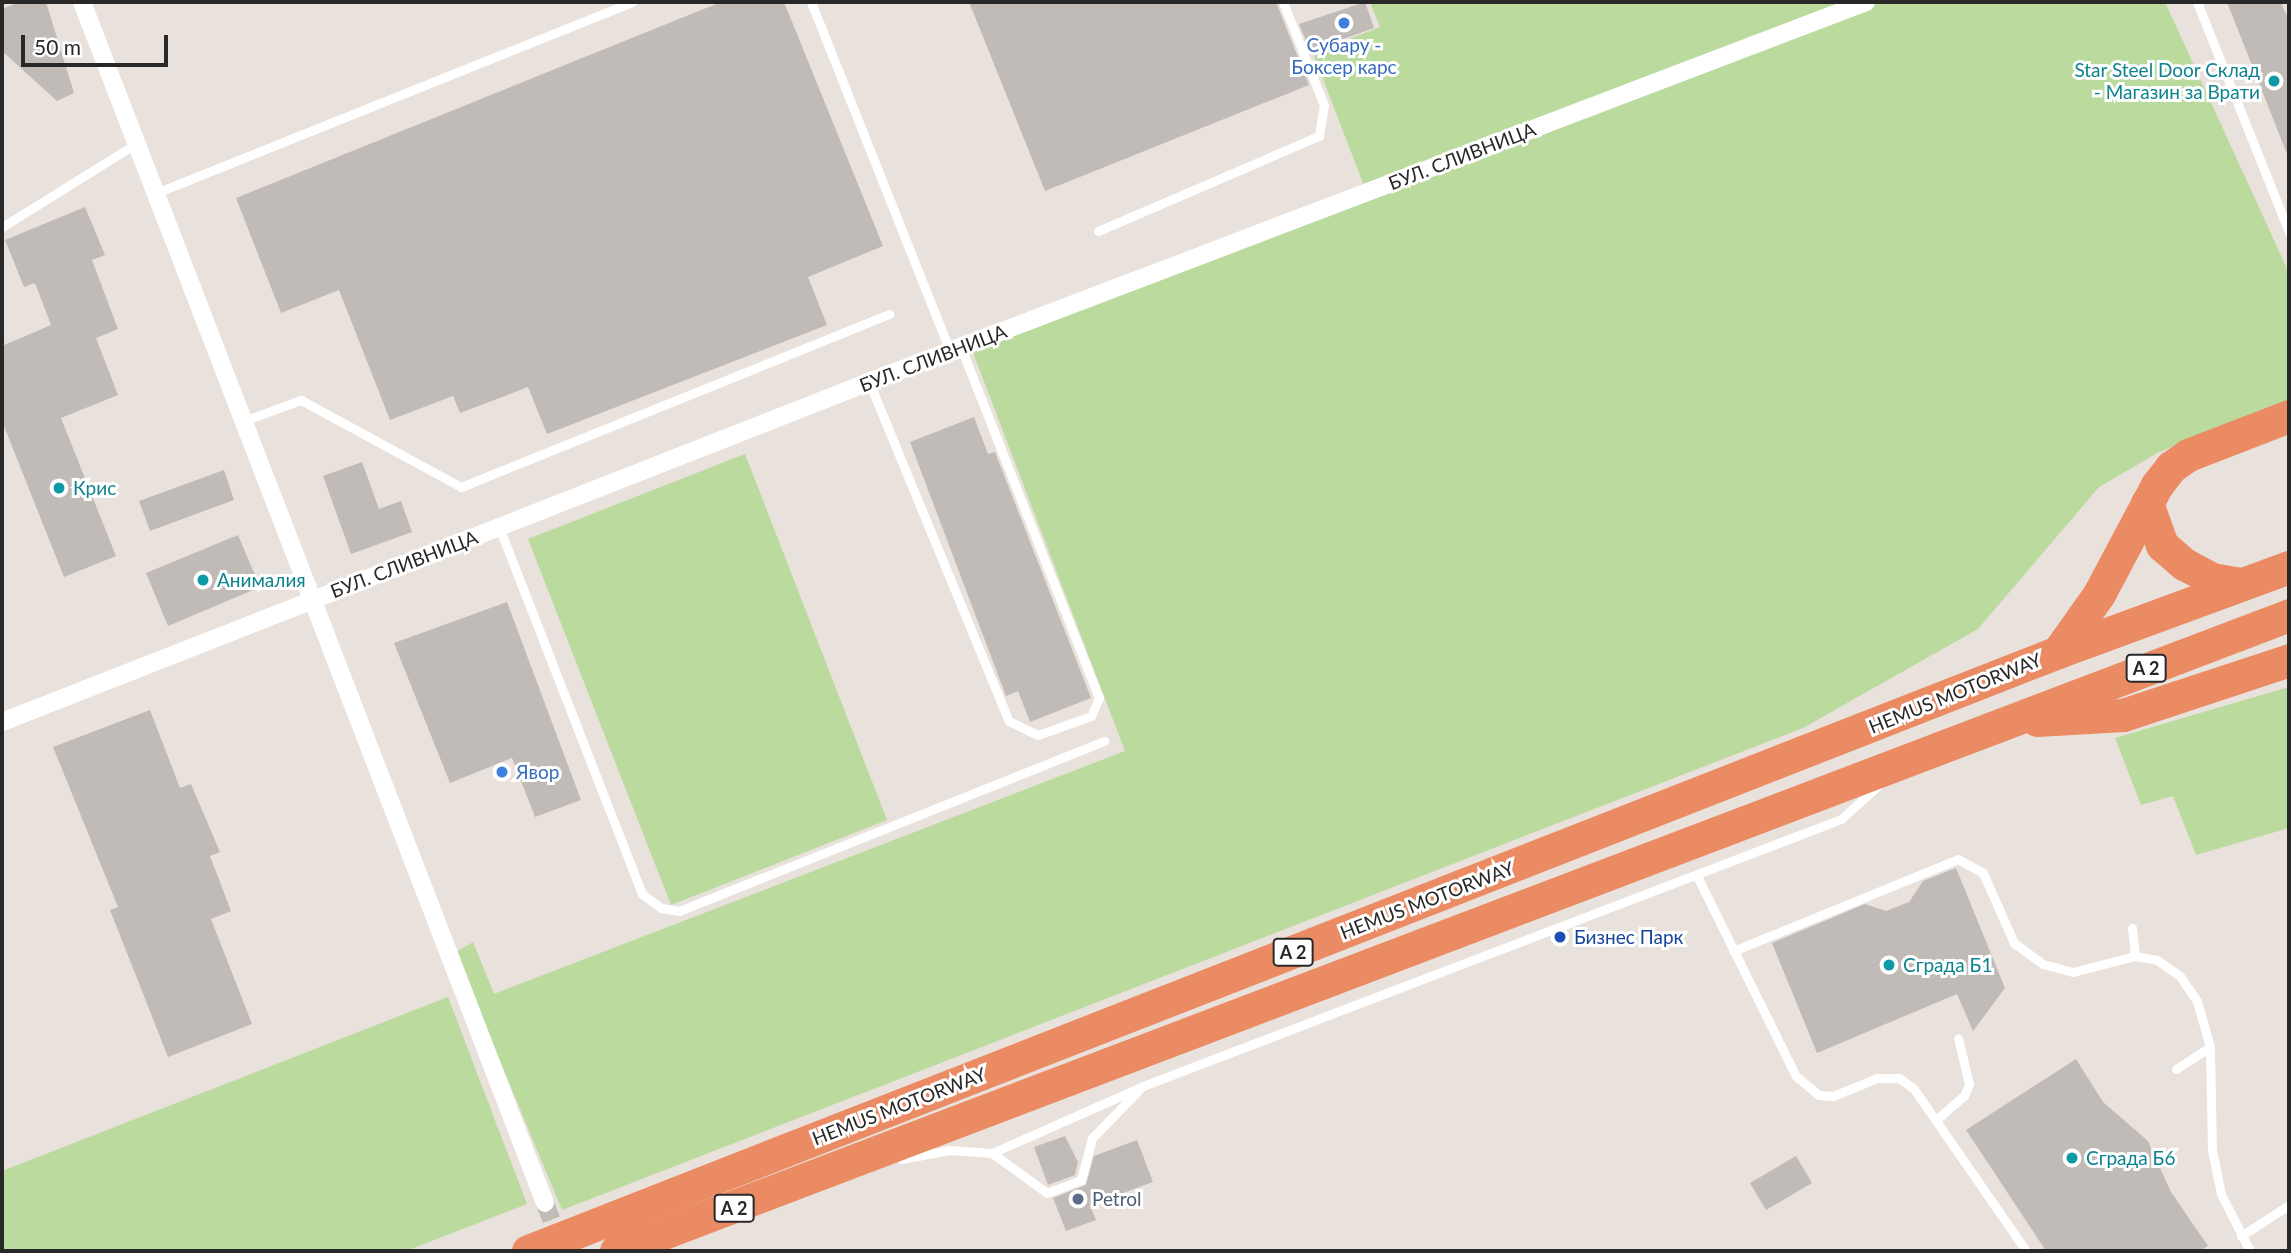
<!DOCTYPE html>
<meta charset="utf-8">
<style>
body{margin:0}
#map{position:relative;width:2291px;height:1253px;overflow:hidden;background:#e9e1db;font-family:Lato,sans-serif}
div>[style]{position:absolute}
.green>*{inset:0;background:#bbda9d}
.building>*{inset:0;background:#c1bbb8}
.street-tunnel>*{height:18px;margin-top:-9px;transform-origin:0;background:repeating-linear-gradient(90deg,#c2bcb7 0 18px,transparent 0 27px)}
.lane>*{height:9px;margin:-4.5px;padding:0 4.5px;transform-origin:4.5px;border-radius:4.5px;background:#fff}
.street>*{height:18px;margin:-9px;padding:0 9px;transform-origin:9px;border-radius:9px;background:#fff}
.highway>*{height:33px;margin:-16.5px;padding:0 16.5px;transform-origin:16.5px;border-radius:16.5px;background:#eb8b64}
.dots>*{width:19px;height:19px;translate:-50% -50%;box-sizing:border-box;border:4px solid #fff;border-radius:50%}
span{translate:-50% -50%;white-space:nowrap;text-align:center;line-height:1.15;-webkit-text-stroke:6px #fff;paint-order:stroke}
.shield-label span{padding:2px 5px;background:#fff;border:2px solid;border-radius:5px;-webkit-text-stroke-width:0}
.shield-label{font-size:18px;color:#282828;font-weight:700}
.shop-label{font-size:19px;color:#366cbe}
.left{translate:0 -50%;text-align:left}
.culture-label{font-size:19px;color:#0d838f}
.right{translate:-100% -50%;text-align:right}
.street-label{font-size:19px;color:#282828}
.transit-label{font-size:19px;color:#164399}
.service-label{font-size:19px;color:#4e5e75}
.frame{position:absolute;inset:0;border:4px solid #282828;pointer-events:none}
.scale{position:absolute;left:21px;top:35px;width:147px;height:32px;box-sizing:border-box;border:4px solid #282828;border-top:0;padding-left:9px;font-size:21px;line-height:24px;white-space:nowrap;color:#282828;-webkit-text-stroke:5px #fff;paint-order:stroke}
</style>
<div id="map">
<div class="green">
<i style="clip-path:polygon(1370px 2px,2165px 2px,2289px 273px,2289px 402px,2159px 452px,2099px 487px,1978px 629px,1803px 728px,562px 1210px,455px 953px,473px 942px,494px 994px,1125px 751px,972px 350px,1366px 191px,1313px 53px,1380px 27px)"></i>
<i style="clip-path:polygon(745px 454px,887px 820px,671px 905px,528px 539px)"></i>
<i style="clip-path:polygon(2289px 687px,2289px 828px,2196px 855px,2173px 796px,2141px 805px,2115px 738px)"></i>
<i style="clip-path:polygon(448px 997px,527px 1204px,406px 1251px,2px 1251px,2px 1171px)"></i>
</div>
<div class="building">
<i style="clip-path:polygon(20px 2px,46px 2px,74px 93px,57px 101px,2px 51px,2px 9px)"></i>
<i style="clip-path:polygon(721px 2px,784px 2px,883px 246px,808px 277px,827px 325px,547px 434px,528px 387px,460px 413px,453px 396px,390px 420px,339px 290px,281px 313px,236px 198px)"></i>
<i style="clip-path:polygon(969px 2px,1276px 2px,1309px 85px,1045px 191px)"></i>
<i style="clip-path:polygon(1365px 2px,1374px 28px,1310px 51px,1299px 24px)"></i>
<i style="clip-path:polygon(2227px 2px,2281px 2px,2289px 21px,2289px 159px)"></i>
<i style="clip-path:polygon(85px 207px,105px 255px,92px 260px,118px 329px,96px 338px,118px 395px,61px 418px,116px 556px,64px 577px,2px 421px,2px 346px,51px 325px,35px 283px,24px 287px,5px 240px)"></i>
<i style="clip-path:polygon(974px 417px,988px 454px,995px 452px,1091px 698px,1030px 722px,1018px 691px,1006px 696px,910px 442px)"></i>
<i style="clip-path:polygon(362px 462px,379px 509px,401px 501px,412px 532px,351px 554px,323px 476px)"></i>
<i style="clip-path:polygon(224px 470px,234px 500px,150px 531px,139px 501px)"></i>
<i style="clip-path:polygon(238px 535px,260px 587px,168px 626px,146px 573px)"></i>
<i style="clip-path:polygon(507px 602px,581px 800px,535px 817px,512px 758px,450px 783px,394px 643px)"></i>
<i style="clip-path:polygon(150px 710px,180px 788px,191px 784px,220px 852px,210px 856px,231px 911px,211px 919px,252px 1024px,168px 1057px,110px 910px,118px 907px,53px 747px)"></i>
<i style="clip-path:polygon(1956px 868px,2005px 988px,1973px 1031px,1957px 994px,1817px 1053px,1772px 943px,1865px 904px,1886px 911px,1909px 902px,1923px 881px)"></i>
<i style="clip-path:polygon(2076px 1059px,2103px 1102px,2148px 1141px,2171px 1192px,2208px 1246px,2199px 1251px,2046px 1251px,1966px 1130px)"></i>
<i style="clip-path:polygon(1065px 1136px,1078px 1162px,1075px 1175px,1048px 1185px,1034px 1147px)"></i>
<i style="clip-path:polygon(1137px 1140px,1153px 1182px,1090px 1205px,1096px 1220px,1066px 1231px,1053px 1198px,1086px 1185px,1094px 1156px)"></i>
<i style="clip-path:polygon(1796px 1156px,1812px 1183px,1766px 1210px,1750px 1183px)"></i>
</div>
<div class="street-tunnel">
<i style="left:545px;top:1203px;width:45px;rotate:69.1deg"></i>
</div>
<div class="lane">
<i style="left:811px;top:2px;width:377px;rotate:68.3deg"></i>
<i style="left:2197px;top:2px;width:248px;rotate:68.2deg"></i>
<i style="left:156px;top:193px;width:513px;rotate:-21.86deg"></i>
<i style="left:2px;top:227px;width:159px;rotate:-31.9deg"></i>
<i style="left:1098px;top:231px;width:241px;rotate:-23.3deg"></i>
<i style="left:1319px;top:136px;width:31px;rotate:-81deg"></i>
<i style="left:1324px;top:105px;width:111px;rotate:-111.7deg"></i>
<i style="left:869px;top:382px;width:367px;rotate:67.6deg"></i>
<i style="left:1009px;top:721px;width:32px;rotate:26deg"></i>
<i style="left:1038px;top:735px;width:56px;rotate:-19.7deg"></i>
<i style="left:1091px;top:716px;width:20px;rotate:-66deg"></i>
<i style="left:1099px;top:698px;width:377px;rotate:-111.5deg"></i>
<i style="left:246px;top:420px;width:59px;rotate:-20deg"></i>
<i style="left:301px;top:400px;width:182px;rotate:28.5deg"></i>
<i style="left:461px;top:487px;width:462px;rotate:-22deg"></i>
<i style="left:499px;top:527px;width:394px;rotate:68.7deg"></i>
<i style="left:642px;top:894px;width:24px;rotate:36deg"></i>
<i style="left:661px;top:908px;width:18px;rotate:9deg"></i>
<i style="left:679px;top:911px;width:458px;rotate:-21.8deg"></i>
<i style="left:1697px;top:876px;width:223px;rotate:63.7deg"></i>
<i style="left:1796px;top:1076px;width:30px;rotate:40deg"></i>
<i style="left:1819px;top:1095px;width:14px;rotate:4deg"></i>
<i style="left:1833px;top:1096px;width:48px;rotate:-22.2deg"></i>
<i style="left:1877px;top:1078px;width:22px"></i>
<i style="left:1899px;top:1078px;width:19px;rotate:36deg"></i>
<i style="left:1914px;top:1089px;width:197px;rotate:55.3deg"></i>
<i style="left:2132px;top:928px;width:28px;rotate:84deg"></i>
<i style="left:1733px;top:951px;width:243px;rotate:-22.2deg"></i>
<i style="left:1958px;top:859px;width:29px;rotate:29deg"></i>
<i style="left:1983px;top:873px;width:77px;rotate:66.1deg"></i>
<i style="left:2014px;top:943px;width:36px;rotate:36deg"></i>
<i style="left:2043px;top:964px;width:31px;rotate:15deg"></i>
<i style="left:2073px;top:972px;width:64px;rotate:-14.5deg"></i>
<i style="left:2135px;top:956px;width:22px;rotate:10deg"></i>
<i style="left:2157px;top:960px;width:28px;rotate:35deg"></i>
<i style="left:2180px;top:976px;width:30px;rotate:56deg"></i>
<i style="left:2197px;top:1001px;width:48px;rotate:74.2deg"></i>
<i style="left:2210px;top:1047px;width:103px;rotate:88.9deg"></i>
<i style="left:2212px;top:1150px;width:45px;rotate:78.4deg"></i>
<i style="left:2221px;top:1194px;width:64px;rotate:63deg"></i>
<i style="left:2176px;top:1069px;width:40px;rotate:-32.9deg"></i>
<i style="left:1936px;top:1120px;width:37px;rotate:-41deg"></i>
<i style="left:1964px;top:1096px;width:13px;rotate:-67deg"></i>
<i style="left:1969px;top:1084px;width:47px;rotate:-103.4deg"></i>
<i style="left:992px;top:1153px;width:68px;rotate:36deg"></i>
<i style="left:1047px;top:1193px;width:36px;rotate:-21deg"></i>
<i style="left:1081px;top:1180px;width:43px;rotate:-75.3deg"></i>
<i style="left:1092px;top:1138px;width:67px;rotate:-45.6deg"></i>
<i style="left:901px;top:1159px;width:50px;rotate:-10.4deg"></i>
<i style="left:950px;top:1150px;width:42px;rotate:4.1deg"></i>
<i style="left:992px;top:1153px;width:165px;rotate:-23.9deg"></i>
<i style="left:1143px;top:1086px;width:747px;rotate:-20.93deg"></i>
<i style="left:1841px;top:819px;width:52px;rotate:-41.9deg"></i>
<i style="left:2241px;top:1236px;width:57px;rotate:-32.9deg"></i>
</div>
<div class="street">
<i style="left:82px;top:2px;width:1287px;rotate:68.92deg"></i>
<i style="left:2px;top:722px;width:931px;rotate:-21.41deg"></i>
<i style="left:869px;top:382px;width:1067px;rotate:-20.86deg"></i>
</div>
<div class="highway">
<i style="left:2147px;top:503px;width:45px;rotate:70.3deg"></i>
<i style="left:2162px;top:545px;width:29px;rotate:41deg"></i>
<i style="left:2184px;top:564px;width:32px;rotate:28deg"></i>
<i style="left:2212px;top:579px;width:29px;rotate:10deg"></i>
<i style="left:2058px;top:652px;width:71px;rotate:-54.7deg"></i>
<i style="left:2099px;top:594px;width:123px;rotate:-62deg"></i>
<i style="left:2157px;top:485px;width:23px;rotate:-52deg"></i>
<i style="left:2171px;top:467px;width:21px;rotate:-35deg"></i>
<i style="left:2188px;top:455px;width:108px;rotate:-21.1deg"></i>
<i style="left:2037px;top:720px;width:86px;rotate:-3.3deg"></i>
<i style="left:2123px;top:715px;width:175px;rotate:-18.3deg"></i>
<i style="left:528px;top:1251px;width:1643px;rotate:-21.38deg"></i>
<i style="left:2058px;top:652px;width:246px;rotate:-20.2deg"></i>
<i style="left:616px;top:1251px;width:1790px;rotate:-20.81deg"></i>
</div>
<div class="dots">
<i style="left:1344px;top:23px;background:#3f7fe0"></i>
<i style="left:2274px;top:81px;background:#0f9aa8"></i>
<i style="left:59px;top:488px;background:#0f9aa8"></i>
<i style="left:203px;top:580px;background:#0f9aa8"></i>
<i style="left:502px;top:772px;background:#3f7fe0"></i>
<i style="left:1560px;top:937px;background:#1a4fb4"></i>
<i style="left:1889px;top:965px;background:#0f9aa8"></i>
<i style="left:2072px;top:1158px;background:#0f9aa8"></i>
<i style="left:1078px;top:1199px;background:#5c6f8a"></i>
</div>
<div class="shield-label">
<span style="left:2146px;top:668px">A 2</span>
<span style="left:1293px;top:952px">A 2</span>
<span style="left:734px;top:1208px">A 2</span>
</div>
<div class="shop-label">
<span style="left:1344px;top:56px">Субару -<br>Боксер карс</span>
<span class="left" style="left:516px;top:772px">Явор</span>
</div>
<div class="culture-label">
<span class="right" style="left:2260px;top:81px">Star Steel Door Склад<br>- Магазин за Врати</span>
<span class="left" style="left:73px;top:488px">Крис</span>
<span class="left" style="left:217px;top:580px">Анималия</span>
<span class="left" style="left:1903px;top:965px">Сграда Б1</span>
<span class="left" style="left:2086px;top:1158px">Сграда Б6</span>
</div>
<div class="street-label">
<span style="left:1462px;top:156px;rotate:-21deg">БУЛ. СЛИВНИЦА</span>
<span style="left:933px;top:358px;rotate:-21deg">БУЛ. СЛИВНИЦА</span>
<span style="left:404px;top:564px;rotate:-21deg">БУЛ. СЛИВНИЦА</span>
<span style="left:1955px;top:693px;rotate:-22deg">HEMUS MOTORWAY</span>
<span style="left:1427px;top:900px;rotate:-21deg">HEMUS MOTORWAY</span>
<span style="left:899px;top:1106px;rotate:-21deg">HEMUS MOTORWAY</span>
</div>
<div class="transit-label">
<span class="left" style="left:1574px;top:937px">Бизнес Парк</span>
</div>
<div class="service-label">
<span class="left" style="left:1092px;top:1199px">Petrol</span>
</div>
<div class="frame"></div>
<div class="scale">50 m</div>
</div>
